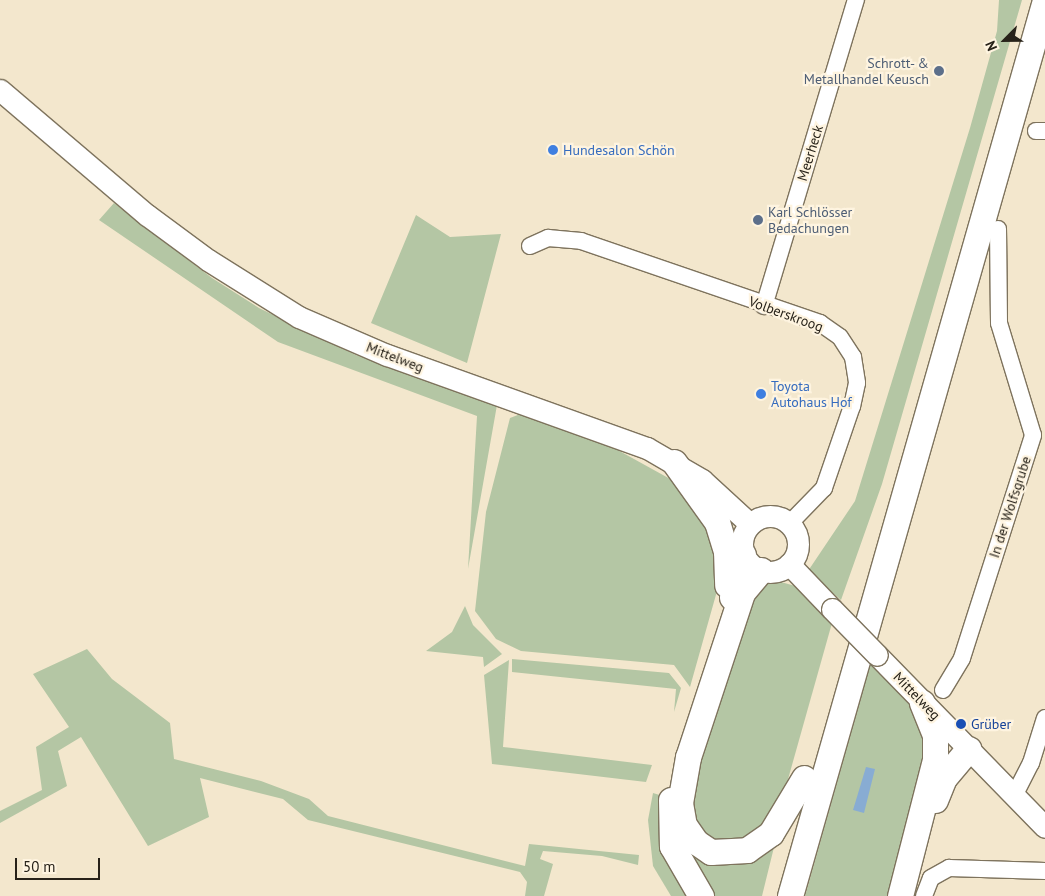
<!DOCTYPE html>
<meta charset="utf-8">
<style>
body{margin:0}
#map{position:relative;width:1045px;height:896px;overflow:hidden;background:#f3e7cd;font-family:"PT Sans",sans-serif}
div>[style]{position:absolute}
.green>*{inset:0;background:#b4c6a4}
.water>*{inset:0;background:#88acd3}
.roads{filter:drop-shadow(1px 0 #7e735d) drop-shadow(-1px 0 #7e735d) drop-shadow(0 1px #7e735d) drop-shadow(0 -1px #7e735d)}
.minor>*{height:16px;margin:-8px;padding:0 8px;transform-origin:8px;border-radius:8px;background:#fff}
.major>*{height:21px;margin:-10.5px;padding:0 10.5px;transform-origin:10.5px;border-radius:10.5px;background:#fff}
.major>.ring{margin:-10.5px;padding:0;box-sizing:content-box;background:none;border:21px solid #fff;border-radius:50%}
.highway>*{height:25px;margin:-12.5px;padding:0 12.5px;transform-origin:12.5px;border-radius:12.5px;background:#fff}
.bridges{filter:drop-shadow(1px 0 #7e735d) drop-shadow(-1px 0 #7e735d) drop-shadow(0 1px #7e735d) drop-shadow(0 -1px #7e735d)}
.major-bridge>*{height:21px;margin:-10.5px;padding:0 10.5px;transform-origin:10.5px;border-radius:10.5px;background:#fff}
.dots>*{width:14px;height:14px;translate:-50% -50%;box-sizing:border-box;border:2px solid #fef4e0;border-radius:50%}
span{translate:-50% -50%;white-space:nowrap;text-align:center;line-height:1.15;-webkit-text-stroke:4.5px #fef4e0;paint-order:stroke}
.service-label{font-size:14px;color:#4e5e75}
.right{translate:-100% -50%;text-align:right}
.left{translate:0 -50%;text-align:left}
.shop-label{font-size:14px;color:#366cbe}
.street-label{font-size:14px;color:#272219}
.transit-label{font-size:14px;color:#164399}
.north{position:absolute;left:980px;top:15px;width:50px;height:50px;-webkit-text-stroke:4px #fef4e0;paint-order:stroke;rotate:247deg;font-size:14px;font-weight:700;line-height:20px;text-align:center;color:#272219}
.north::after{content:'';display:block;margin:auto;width:18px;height:22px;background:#272219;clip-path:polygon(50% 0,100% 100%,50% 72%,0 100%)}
.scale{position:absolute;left:15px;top:858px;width:85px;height:22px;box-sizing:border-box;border:2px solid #272219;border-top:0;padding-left:6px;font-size:15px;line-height:18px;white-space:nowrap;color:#272219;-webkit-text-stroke:4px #fef4e0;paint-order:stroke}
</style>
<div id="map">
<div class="green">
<i style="clip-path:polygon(999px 0,1022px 0,882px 484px,841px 600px,808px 571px,855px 501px,970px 128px,997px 31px)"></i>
<i style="clip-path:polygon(114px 203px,212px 278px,259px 308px,356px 355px,497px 405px,468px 569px,477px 416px,278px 342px,99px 220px)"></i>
<i style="clip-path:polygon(416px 215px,450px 237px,501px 234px,467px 363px,371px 323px)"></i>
<i style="clip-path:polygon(523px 413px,605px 443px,672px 480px,710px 525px,719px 584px,690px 687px,674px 665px,521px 651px,496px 639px,475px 611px,486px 512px,510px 418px)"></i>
<i style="clip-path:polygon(770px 579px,799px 587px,832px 623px,783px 797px,772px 819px,741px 845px,700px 836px,686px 806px,741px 607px)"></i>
<i style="clip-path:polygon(465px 606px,473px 625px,502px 654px,484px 667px,483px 657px,426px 651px,452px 632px)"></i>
<i style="clip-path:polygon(87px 649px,112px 679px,170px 723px,174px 759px,261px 781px,309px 799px,328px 816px,525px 866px,529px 844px,639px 855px,638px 865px,602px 856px,543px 851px,540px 859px,553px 864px,544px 896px,525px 896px,527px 882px,520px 872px,308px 820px,283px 799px,200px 778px,209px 817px,148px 846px,81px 737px,58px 751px,67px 786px,0 823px,0 811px,42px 790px,36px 747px,69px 727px,33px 674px)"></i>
<i style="clip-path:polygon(512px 659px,669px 673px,681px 688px,674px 712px,676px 689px,512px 672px)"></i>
<i style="clip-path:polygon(509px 660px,503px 747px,652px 765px,646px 782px,492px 764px,484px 675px)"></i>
<i style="clip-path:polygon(871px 662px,904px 694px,929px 736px,897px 896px,805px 896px)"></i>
<i style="clip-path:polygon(653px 793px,663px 796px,691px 896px,671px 896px,653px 866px,648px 820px)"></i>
<i style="clip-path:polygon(777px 835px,762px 896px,710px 896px,692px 871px,683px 836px,690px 846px)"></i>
</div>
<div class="water">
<i style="clip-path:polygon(866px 767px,875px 769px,864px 813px,853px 810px)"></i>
</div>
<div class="roads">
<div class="minor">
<i style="left:1036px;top:131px;width:9px"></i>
<i style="left:530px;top:246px;width:20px;rotate:-24deg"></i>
<i style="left:548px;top:238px;width:33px;rotate:5deg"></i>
<i style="left:581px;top:241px;width:253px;rotate:18.9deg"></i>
<i style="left:820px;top:323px;width:24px;rotate:35deg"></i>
<i style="left:840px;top:337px;width:24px;rotate:57deg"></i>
<i style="left:853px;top:357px;width:26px;rotate:81deg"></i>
<i style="left:857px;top:383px;width:24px;rotate:102deg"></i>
<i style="left:852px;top:406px;width:87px;rotate:108.9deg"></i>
<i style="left:824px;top:488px;width:50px;rotate:134.2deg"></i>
<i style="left:764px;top:306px;width:320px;rotate:-73.3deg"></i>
<i style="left:943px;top:690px;width:37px;rotate:-59deg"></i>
<i style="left:962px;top:658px;width:234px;rotate:-72.3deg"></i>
<i style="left:1033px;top:435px;width:117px;rotate:-106.9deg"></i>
<i style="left:999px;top:323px;width:94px;rotate:-90.6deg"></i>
<i style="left:1014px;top:796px;width:37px;rotate:-63deg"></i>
<i style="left:1031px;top:763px;width:47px;rotate:-72.7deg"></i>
<i style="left:924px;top:896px;width:19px;rotate:-69deg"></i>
<i style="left:931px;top:878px;width:21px;rotate:-29deg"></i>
<i style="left:949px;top:868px;width:96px;rotate:1.8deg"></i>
</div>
<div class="major">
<i style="left:0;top:90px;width:193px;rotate:40.4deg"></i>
<i style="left:147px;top:215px;width:76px;rotate:36.4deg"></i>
<i style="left:208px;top:260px;width:107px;rotate:32.1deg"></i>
<i style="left:299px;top:317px;width:96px;rotate:23.4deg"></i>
<i style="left:387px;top:355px;width:276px;rotate:19.7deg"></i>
<i style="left:647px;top:448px;width:64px;rotate:30.2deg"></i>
<i style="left:702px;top:480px;width:65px;rotate:42.5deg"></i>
<i class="ring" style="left:742px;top:516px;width:35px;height:35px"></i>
<i style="left:789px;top:564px;width:62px;rotate:46.3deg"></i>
<i style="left:877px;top:655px;width:240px;rotate:45.7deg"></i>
</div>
<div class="highway">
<i style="left:674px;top:462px;width:74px;rotate:54.4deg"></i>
<i style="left:717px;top:522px;width:30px;rotate:73deg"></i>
<i style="left:726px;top:551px;width:34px;rotate:88deg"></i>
<i style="left:761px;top:570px;width:30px;rotate:130deg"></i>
<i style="left:742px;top:593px;width:173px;rotate:108.2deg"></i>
<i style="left:688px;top:757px;width:47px;rotate:99.9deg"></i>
<i style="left:680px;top:803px;width:22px;rotate:80deg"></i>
<i style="left:684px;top:825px;width:21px;rotate:55deg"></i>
<i style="left:696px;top:842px;width:18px;rotate:34deg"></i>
<i style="left:711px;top:852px;width:36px;rotate:-3deg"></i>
<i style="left:747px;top:850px;width:29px;rotate:-35deg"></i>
<i style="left:771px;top:833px;width:64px;rotate:-59deg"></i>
<i style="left:732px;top:597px;width:44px;rotate:-75.7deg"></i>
<i style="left:671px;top:800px;width:46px;rotate:88.8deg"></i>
<i style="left:672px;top:846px;width:58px;rotate:59.9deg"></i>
<i style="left:935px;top:800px;width:24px;rotate:-68deg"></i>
<i style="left:944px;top:778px;width:38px;rotate:-50deg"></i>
<i style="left:790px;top:896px;width:932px;rotate:-74.11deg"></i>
<i style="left:900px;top:896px;width:140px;rotate:-75.6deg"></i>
<i style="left:935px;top:760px;width:25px;rotate:-90deg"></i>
<i style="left:935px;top:735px;width:35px;rotate:-112deg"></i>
</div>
</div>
<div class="bridges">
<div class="major-bridge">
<i style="left:832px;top:609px;width:64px;rotate:45.6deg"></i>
</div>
</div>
<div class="dots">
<i style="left:939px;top:71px;background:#5c6f8a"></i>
<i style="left:553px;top:150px;background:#3f7fe0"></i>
<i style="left:758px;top:220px;background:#5c6f8a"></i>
<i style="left:761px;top:394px;background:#3f7fe0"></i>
<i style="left:961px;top:724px;background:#1a4fb4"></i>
</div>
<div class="service-label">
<span class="right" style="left:929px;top:71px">Schrott- &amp;<br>Metallhandel Keusch</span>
<span class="left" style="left:768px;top:220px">Karl Schlösser<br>Bedachungen</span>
</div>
<div class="shop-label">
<span class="left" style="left:563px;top:150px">Hundesalon Schön</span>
<span class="left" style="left:771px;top:394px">Toyota<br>Autohaus Hof</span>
</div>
<div class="street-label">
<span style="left:810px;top:153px;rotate:-73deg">Meerheck</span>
<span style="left:786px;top:314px;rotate:20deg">Volberskroog</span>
<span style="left:395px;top:357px;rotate:21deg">Mittelweg</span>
<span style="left:1010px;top:507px;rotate:-72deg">In der Wolfsgrube</span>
<span style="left:917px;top:696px;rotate:46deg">Mittelweg</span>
</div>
<div class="transit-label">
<span class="left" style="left:971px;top:724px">Grüber</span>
</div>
<div class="north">N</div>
<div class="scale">50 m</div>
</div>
